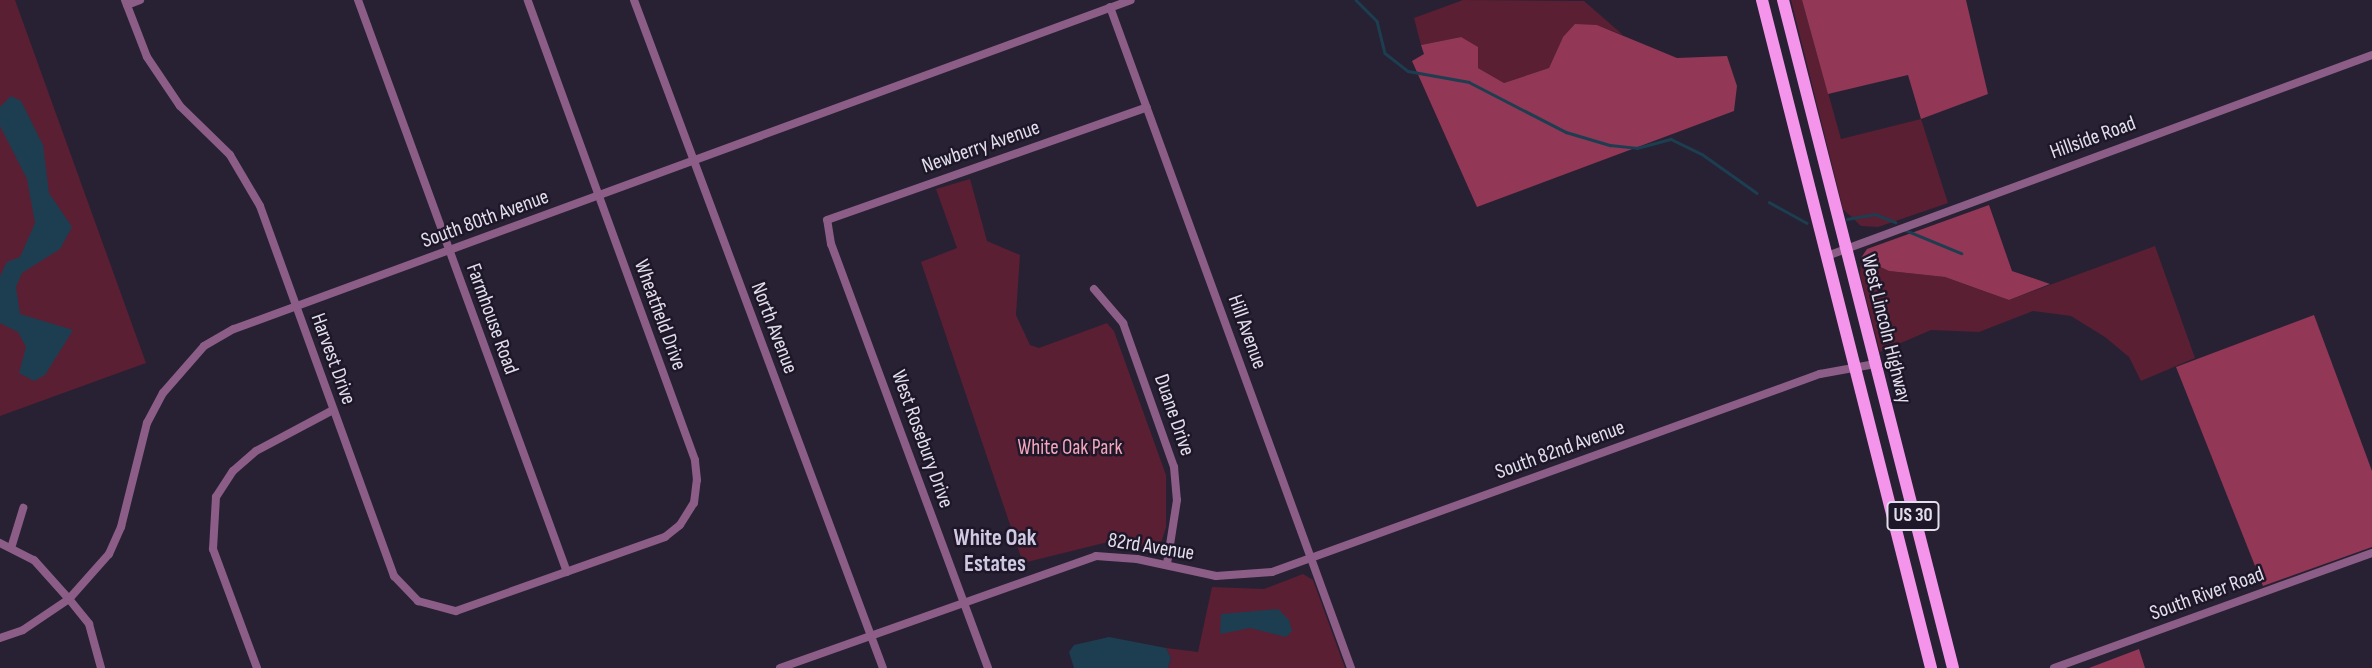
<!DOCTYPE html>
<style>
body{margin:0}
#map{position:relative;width:2372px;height:668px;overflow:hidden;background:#272133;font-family:"Sofia Sans Condensed",sans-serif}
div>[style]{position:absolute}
.green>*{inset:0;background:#5a1f33}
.forest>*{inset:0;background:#923756}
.water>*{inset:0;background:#1d3e51}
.stream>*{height:2.5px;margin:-1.25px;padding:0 1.25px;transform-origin:1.25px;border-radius:1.25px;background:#1d3e51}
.street>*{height:8px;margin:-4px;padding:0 4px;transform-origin:4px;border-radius:4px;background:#8c5d87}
.primary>*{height:12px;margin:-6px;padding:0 6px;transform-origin:6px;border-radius:6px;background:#f594eb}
span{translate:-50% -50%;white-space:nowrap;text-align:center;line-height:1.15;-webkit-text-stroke:5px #1d1729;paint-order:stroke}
.shield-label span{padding:2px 5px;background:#1d1729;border:2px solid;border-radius:5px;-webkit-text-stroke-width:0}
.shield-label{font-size:19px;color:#e2deeb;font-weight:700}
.street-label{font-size:21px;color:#e2deeb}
.park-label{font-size:21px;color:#f4a7bb}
.neighbourhood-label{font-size:23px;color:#d0c9e2;font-weight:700}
</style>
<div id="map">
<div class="green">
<i style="clip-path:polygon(0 0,15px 0,146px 363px,0 416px)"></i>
<i style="clip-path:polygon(1463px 0,1584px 1px,1623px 35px,1597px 25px,1563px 37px,1549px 68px,1504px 83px,1478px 68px,1461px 37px,1421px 45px,1414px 18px)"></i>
<i style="clip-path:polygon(1791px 0,1802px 0,1841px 139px,1921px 119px,1948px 203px,1878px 227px,1861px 226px,1843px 209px)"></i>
<i style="clip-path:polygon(970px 179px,987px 241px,1020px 255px,1016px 315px,1030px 345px,1039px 348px,1107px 323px,1114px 331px,1166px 475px,1166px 527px,1159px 550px,1112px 541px,1023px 563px,921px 262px,957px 248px,936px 189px)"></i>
<i style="clip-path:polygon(2155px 246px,2195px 358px,2141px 381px,2129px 357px,2105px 337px,2071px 316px,2033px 311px,1979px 332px,1931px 330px,1880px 352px,1860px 275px,1861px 258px,1889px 271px,1945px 277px,2009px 300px)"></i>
<i style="clip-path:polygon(1303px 574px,1313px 580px,1345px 668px,1168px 668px,1171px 658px,1166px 648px,1198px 652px,1212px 587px,1264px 589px)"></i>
</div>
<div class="forest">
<i style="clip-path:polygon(1802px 0,1966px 0,1988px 94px,1921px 119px,1908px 75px,1828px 94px)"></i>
<i style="clip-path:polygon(1575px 24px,1597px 25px,1677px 58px,1727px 56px,1737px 86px,1734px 111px,1477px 207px,1412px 61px,1424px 54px,1421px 45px,1461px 37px,1478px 47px,1478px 68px,1504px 83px,1549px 68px,1563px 37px)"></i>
<i style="clip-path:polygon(1989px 205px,2012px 271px,2050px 284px,2009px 300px,1945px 277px,1889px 271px,1861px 258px,1867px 249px)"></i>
<i style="clip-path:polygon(2314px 315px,2372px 471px,2372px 547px,2263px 586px,2176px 367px)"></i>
<i style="clip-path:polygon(2139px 649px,2145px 668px,2089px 668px)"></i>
</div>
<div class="water">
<i style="clip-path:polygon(11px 96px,21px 101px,43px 145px,49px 193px,72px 227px,60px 249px,22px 273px,16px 287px,20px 314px,73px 330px,45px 375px,34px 381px,19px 373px,26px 347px,18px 332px,0 323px,0 276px,7px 262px,20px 257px,35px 223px,27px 179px,0 126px,0 107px)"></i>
<i style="clip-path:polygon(1278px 609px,1289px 620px,1292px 631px,1286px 637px,1250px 628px,1220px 634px,1221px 614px)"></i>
<i style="clip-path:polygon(1109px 637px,1166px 648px,1171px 658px,1168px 668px,1074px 668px,1069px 652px,1074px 645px)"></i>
</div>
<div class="stream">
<i style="left:1356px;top:0;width:30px;rotate:45deg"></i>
<i style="left:1377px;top:21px;width:33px;rotate:76deg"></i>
<i style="left:1385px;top:53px;width:29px;rotate:38deg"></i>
<i style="left:1408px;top:71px;width:62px;rotate:10.2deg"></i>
<i style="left:1469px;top:82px;width:109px;rotate:27.3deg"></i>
<i style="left:1566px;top:132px;width:46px;rotate:16.5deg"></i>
<i style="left:1610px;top:145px;width:27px;rotate:6deg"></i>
<i style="left:1637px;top:148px;width:35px;rotate:-15deg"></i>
<i style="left:1671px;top:139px;width:34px;rotate:26deg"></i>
<i style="left:1702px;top:154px;width:67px;rotate:35.3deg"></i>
<i style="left:1769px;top:202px;width:43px;rotate:28.9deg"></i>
<i style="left:1847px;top:219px;width:28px;rotate:-10deg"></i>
<i style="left:1875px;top:214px;width:22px;rotate:22deg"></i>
<i style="left:1905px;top:230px;width:61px;rotate:22.3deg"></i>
</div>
<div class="street">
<i style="left:125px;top:0;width:61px;rotate:68.9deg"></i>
<i style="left:147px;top:57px;width:59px;rotate:56deg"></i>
<i style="left:180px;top:106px;width:70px;rotate:44.4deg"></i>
<i style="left:230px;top:155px;width:59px;rotate:59.5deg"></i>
<i style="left:260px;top:206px;width:394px;rotate:70.1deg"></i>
<i style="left:394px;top:576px;width:35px;rotate:46deg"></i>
<i style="left:418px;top:601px;width:39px;rotate:15deg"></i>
<i style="left:456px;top:611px;width:222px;rotate:-19.5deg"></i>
<i style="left:665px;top:537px;width:19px;rotate:-39deg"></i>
<i style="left:680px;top:525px;width:26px;rotate:-58deg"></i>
<i style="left:694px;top:503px;width:23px;rotate:-83deg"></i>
<i style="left:697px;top:480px;width:20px;rotate:-96deg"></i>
<i style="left:695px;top:460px;width:489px;rotate:-110deg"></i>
<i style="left:358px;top:0;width:609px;rotate:69.93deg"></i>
<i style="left:634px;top:0;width:713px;rotate:69.56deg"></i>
<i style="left:127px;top:5px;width:14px;rotate:-21deg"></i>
<i style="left:1110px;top:7px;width:704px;rotate:69.97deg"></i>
<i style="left:1827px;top:256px;width:581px;rotate:-20.24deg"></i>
<i style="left:1094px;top:289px;width:45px;rotate:49.5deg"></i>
<i style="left:1123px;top:323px;width:153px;rotate:70.5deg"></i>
<i style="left:1174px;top:467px;width:33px;rotate:85deg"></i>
<i style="left:1177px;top:500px;width:65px;rotate:98.9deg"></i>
<i style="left:0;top:543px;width:38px;rotate:27deg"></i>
<i style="left:34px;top:560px;width:52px;rotate:48.1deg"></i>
<i style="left:69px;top:599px;width:32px;rotate:51deg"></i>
<i style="left:89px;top:624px;width:46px;rotate:74.7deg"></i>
<i style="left:12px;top:545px;width:39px;rotate:-73deg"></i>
<i style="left:0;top:638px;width:24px;rotate:-19deg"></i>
<i style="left:23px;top:630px;width:55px;rotate:-34deg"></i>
<i style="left:69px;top:599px;width:60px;rotate:-48.4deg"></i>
<i style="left:109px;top:554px;width:30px;rotate:-66deg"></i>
<i style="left:121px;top:527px;width:107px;rotate:-76deg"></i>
<i style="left:147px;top:423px;width:34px;rotate:-62deg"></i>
<i style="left:163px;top:393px;width:62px;rotate:-48.9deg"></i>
<i style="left:204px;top:346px;width:34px;rotate:-30deg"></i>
<i style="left:234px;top:329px;width:955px;rotate:-20.14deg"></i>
<i style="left:257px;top:668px;width:127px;rotate:-110.3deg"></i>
<i style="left:213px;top:549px;width:52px;rotate:-86.7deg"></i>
<i style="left:216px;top:497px;width:31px;rotate:-57deg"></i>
<i style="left:233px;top:471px;width:30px;rotate:-41deg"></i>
<i style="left:256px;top:451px;width:87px;rotate:-28deg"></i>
<i style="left:780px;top:668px;width:335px;rotate:-19.5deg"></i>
<i style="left:1096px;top:556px;width:41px;rotate:4.2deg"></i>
<i style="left:1137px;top:559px;width:81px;rotate:12.1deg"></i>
<i style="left:1216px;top:576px;width:56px;rotate:-4.1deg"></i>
<i style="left:1272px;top:572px;width:583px;rotate:-19.87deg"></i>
<i style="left:1820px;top:374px;width:56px;rotate:-10.3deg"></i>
<i style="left:988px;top:668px;width:452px;rotate:-110.3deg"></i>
<i style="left:831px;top:244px;width:24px;rotate:-99deg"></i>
<i style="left:827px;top:220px;width:339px;rotate:-19.4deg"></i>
<i style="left:2054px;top:668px;width:338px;rotate:-19.9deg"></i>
</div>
<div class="primary">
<i style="left:1762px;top:0;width:689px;rotate:75.8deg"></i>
<i style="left:1783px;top:0;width:689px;rotate:75.72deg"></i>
</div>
<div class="shield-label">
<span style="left:1913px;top:516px">US 30</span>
</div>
<div class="street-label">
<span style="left:2093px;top:138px;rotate:-20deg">Hillside Road</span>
<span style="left:981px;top:147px;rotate:-19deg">Newberry Avenue</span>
<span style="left:485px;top:219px;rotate:-20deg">South 80th Avenue</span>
<span style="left:660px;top:315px;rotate:70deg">Wheatfield Drive</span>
<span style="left:492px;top:319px;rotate:70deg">Farmhouse Road</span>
<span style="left:774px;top:328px;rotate:69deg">North Avenue</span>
<span style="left:1886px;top:329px;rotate:76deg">West Lincoln Highway</span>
<span style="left:1247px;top:332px;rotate:70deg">Hill Avenue</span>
<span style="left:333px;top:359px;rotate:70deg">Harvest Drive</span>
<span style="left:1174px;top:415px;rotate:71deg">Duane Drive</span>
<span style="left:922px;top:439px;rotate:70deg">West Rosebury Drive</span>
<span style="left:1560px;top:450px;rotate:-20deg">South 82nd Avenue</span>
<span style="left:1151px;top:547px;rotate:9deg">82rd Avenue</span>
<span style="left:2207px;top:594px;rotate:-20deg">South River Road</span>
</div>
<div class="park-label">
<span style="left:1070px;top:448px">White Oak Park</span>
</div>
<div class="neighbourhood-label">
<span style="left:995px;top:551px">White Oak<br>Estates</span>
</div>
</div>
